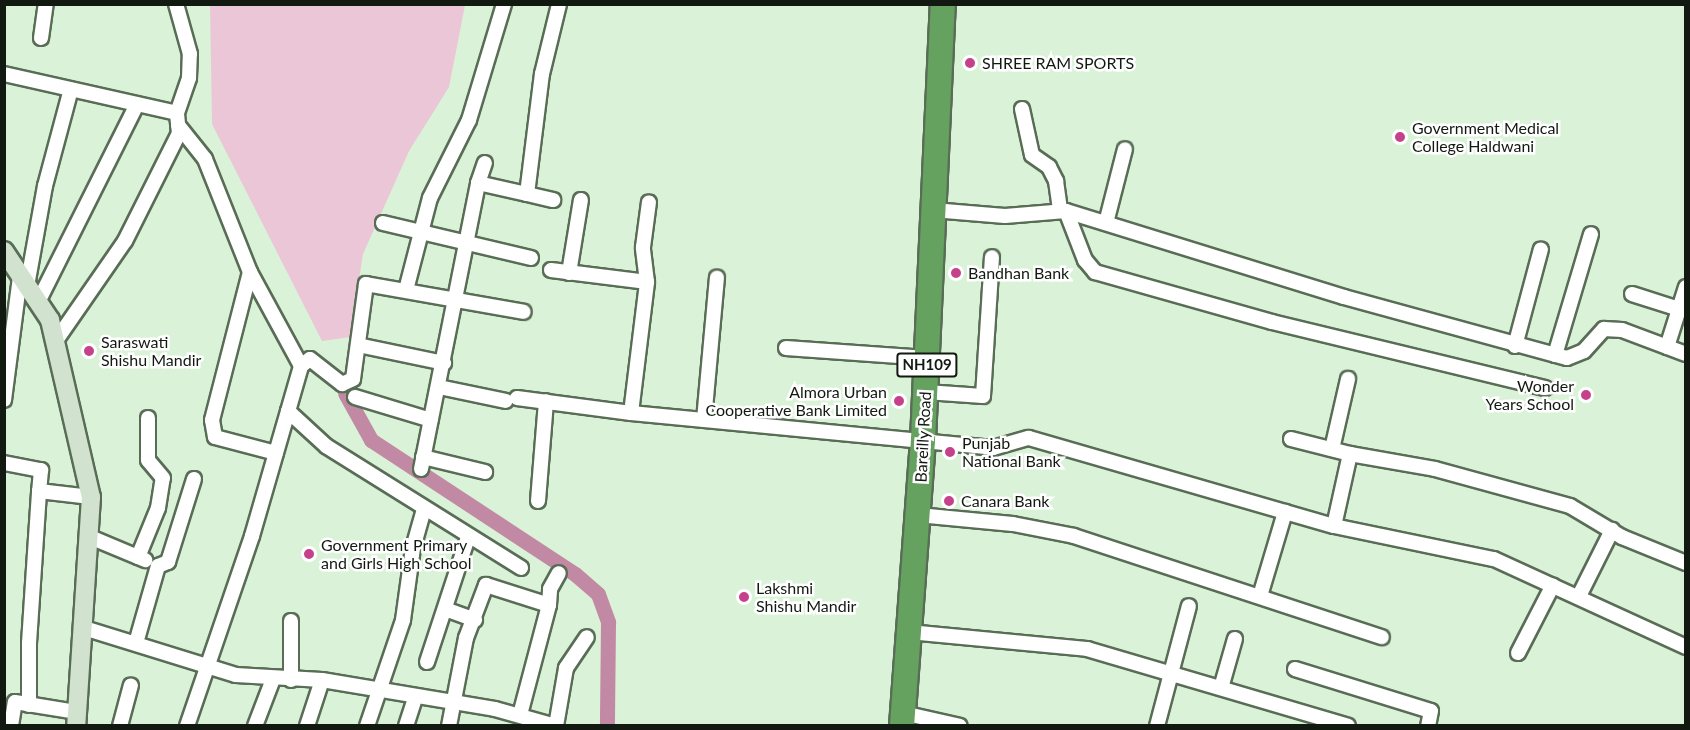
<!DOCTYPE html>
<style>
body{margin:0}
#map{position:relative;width:1690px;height:730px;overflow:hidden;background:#daf2d7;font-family:Lato,sans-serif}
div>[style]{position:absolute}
.green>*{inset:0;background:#ebc6d6}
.canal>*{height:15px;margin:-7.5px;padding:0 7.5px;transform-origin:7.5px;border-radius:7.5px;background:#c189a3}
.roads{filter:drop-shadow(2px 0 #596d56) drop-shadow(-2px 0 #596d56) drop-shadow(0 2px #596d56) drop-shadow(0 -2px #596d56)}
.street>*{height:14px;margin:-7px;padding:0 7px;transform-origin:7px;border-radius:7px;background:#fff}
.secondary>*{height:18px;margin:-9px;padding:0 9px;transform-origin:9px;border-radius:9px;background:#d1e3cf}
.highway>*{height:24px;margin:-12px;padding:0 12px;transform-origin:12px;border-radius:12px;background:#65a15f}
.dots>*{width:16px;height:16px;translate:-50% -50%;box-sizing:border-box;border:3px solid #fff;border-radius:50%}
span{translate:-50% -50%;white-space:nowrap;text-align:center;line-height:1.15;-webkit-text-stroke:5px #fff;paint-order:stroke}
.shield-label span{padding:2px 4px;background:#fff;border:2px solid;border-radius:4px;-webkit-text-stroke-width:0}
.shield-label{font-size:15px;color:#111910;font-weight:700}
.poi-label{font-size:16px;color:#111910}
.left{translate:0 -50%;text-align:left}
.right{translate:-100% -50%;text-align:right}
.street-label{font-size:16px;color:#111910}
.frame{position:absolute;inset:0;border:6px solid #111910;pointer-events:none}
</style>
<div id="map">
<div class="green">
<i style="clip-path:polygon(210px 4px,465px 5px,449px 87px,409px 151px,363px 254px,350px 337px,322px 341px,212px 124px)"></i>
</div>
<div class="canal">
<i style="left:345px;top:393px;width:54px;rotate:61deg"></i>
<i style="left:371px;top:440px;width:244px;rotate:33.3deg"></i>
<i style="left:575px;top:574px;width:30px;rotate:41deg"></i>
<i style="left:598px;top:594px;width:30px;rotate:70deg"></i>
<i style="left:608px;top:622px;width:104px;rotate:90.6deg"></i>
</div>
<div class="roads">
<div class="street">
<i style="left:41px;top:38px;width:34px;rotate:-82deg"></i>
<i style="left:4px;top:74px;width:177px;rotate:12.7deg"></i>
<i style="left:1022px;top:109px;width:47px;rotate:77.7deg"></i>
<i style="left:1032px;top:155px;width:21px;rotate:35deg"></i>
<i style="left:1049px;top:167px;width:16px;rotate:63deg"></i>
<i style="left:1056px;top:181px;width:30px;rotate:82deg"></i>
<i style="left:178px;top:125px;width:43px;rotate:51.5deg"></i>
<i style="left:205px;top:159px;width:122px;rotate:68.3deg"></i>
<i style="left:250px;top:272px;width:107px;rotate:61.5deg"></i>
<i style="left:478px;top:183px;width:21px;rotate:-71deg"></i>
<i style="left:527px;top:194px;width:27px;rotate:13deg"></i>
<i style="left:933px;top:210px;width:72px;rotate:4.8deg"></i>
<i style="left:1005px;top:216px;width:61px;rotate:-4.7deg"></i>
<i style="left:1066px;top:211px;width:291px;rotate:17.2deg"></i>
<i style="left:1344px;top:297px;width:231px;rotate:15.3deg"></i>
<i style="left:1567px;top:358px;width:18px;rotate:-22deg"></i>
<i style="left:1584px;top:351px;width:30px;rotate:-48deg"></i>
<i style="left:1604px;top:329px;width:18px;rotate:3deg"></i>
<i style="left:1622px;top:330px;width:68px;rotate:20.6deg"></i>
<i style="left:1066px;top:211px;width:53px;rotate:68.8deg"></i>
<i style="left:1085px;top:260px;width:16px;rotate:50deg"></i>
<i style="left:1095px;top:272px;width:184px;rotate:15.8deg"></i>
<i style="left:1272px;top:322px;width:281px;rotate:13.6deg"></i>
<i style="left:383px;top:223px;width:152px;rotate:13.3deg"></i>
<i style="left:1106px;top:223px;width:76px;rotate:-75.6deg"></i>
<i style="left:551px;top:270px;width:97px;rotate:7.1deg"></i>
<i style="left:250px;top:272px;width:153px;rotate:104.4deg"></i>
<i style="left:212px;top:420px;width:17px;rotate:80deg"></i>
<i style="left:215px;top:437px;width:63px;rotate:14.7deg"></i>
<i style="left:569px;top:273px;width:74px;rotate:-80.7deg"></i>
<i style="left:27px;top:286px;width:102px;rotate:-79.8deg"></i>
<i style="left:45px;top:186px;width:100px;rotate:-75deg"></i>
<i style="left:406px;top:290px;width:95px;rotate:-75.4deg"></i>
<i style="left:430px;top:198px;width:87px;rotate:-63.4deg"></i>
<i style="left:469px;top:120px;width:121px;rotate:-73.2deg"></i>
<i style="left:1632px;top:294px;width:49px;rotate:17.7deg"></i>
<i style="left:38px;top:302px;width:221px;rotate:-63.4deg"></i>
<i style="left:55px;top:342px;width:123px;rotate:-55.3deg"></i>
<i style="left:125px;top:241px;width:121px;rotate:-63.4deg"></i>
<i style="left:179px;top:133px;width:20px;rotate:-96deg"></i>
<i style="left:177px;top:113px;width:37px;rotate:-71deg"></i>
<i style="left:189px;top:78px;width:24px;rotate:-88deg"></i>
<i style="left:190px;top:54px;width:52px;rotate:-105.6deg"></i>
<i style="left:358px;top:345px;width:88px;rotate:11.8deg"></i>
<i style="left:1515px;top:346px;width:100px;rotate:-75deg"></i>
<i style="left:1667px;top:347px;width:63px;rotate:-72.4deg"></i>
<i style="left:786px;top:348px;width:141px;rotate:4.1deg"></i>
<i style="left:1555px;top:355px;width:126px;rotate:-73.4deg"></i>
<i style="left:439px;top:387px;width:68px;rotate:11.8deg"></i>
<i style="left:926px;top:392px;width:57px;rotate:4deg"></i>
<i style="left:983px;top:396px;width:139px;rotate:-86.3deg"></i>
<i style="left:355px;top:397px;width:79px;rotate:16.8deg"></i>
<i style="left:517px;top:398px;width:115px;rotate:7.5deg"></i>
<i style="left:631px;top:413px;width:364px;rotate:5.5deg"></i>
<i style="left:993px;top:448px;width:37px;rotate:-16deg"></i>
<i style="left:1029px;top:438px;width:317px;rotate:16.1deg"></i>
<i style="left:1334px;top:526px;width:163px;rotate:11.7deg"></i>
<i style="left:1494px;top:559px;width:211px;rotate:24.6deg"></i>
<i style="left:4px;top:400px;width:125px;rotate:-82.6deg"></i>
<i style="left:288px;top:411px;width:52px;rotate:42.6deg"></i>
<i style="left:326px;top:446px;width:230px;rotate:32deg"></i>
<i style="left:631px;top:413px;width:132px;rotate:-83deg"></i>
<i style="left:647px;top:282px;width:35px;rotate:-97deg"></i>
<i style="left:643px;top:247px;width:45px;rotate:-82.4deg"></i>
<i style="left:704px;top:420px;width:143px;rotate:-84.8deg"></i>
<i style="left:1291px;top:439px;width:61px;rotate:14.3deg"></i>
<i style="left:1350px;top:454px;width:86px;rotate:10deg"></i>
<i style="left:1435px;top:469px;width:140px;rotate:15.3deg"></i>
<i style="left:1570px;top:506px;width:61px;rotate:30.8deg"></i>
<i style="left:1622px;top:537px;width:69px;rotate:22.1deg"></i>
<i style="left:1332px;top:449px;width:72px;rotate:-77.1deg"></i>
<i style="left:423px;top:457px;width:64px;rotate:13.6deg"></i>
<i style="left:4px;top:463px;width:38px;rotate:11deg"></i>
<i style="left:41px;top:470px;width:21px;rotate:95deg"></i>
<i style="left:39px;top:491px;width:52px;rotate:6.6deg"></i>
<i style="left:421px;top:469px;width:292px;rotate:-78.7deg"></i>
<i style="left:478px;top:183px;width:50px;rotate:12.7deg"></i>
<i style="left:527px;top:194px;width:121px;rotate:-82.9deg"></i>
<i style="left:542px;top:74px;width:72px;rotate:-76.3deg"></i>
<i style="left:538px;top:501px;width:100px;rotate:-85.4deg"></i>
<i style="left:918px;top:515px;width:95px;rotate:5.4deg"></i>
<i style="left:1013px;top:524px;width:62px;rotate:11.1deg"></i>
<i style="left:1074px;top:536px;width:324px;rotate:18.2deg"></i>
<i style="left:1334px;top:526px;width:74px;rotate:-77.5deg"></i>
<i style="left:90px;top:537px;width:60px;rotate:22.7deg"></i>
<i style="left:138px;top:557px;width:53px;rotate:-67.8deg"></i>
<i style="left:158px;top:508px;width:30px;rotate:-81deg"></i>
<i style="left:163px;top:478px;width:23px;rotate:-130deg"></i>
<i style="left:148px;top:460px;width:42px;rotate:-90deg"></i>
<i style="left:1260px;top:596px;width:88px;rotate:-73.4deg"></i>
<i style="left:1579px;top:596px;width:74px;rotate:-63.4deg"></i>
<i style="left:549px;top:605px;width:16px;rotate:-86deg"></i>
<i style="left:550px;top:589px;width:18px;rotate:-61deg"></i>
<i style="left:445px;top:609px;width:32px;rotate:20deg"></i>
<i style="left:291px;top:621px;width:59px;rotate:90deg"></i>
<i style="left:84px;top:628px;width:159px;rotate:17.2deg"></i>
<i style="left:236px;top:675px;width:86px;rotate:3.3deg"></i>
<i style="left:322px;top:680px;width:175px;rotate:9.5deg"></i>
<i style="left:495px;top:709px;width:63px;rotate:15.6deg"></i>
<i style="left:908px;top:632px;width:180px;rotate:5.4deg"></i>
<i style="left:1087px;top:649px;width:272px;rotate:16.4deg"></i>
<i style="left:136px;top:643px;width:80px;rotate:-74.1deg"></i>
<i style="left:158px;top:566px;width:11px;rotate:-22deg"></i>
<i style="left:168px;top:562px;width:87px;rotate:-72.6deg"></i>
<i style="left:1518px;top:653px;width:76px;rotate:-62.8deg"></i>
<i style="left:427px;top:662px;width:132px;rotate:-71.8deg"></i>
<i style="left:1295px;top:669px;width:142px;rotate:17.2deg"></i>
<i style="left:1431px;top:711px;width:15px;rotate:101deg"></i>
<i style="left:1221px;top:688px;width:51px;rotate:-74.1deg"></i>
<i style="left:29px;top:705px;width:62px;rotate:-90deg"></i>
<i style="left:29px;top:643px;width:152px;rotate:-86.2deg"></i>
<i style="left:903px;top:713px;width:58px;rotate:12.8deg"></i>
<i style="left:11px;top:726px;width:24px;rotate:-81deg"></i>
<i style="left:15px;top:702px;width:63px;rotate:9.2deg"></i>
<i style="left:120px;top:726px;width:42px;rotate:-75deg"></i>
<i style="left:187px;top:726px;width:201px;rotate:-71.1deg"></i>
<i style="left:252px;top:536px;width:177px;rotate:-73.9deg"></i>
<i style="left:301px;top:366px;width:11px;rotate:-38deg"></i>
<i style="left:310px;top:359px;width:41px;rotate:38deg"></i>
<i style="left:342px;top:384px;width:12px;rotate:-24deg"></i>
<i style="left:353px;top:379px;width:96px;rotate:-82.2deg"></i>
<i style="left:366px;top:284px;width:160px;rotate:10deg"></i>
<i style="left:255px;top:726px;width:50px;rotate:-69deg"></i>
<i style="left:307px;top:726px;width:48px;rotate:-71.9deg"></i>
<i style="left:367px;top:726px;width:112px;rotate:-71.2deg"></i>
<i style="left:403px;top:620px;width:73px;rotate:-82.1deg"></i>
<i style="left:413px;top:548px;width:41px;rotate:-74.2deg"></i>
<i style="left:406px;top:726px;width:29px;rotate:-72deg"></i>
<i style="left:449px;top:726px;width:90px;rotate:-79.1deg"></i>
<i style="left:466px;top:638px;width:57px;rotate:-69.3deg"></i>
<i style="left:486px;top:585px;width:66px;rotate:17.6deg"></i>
<i style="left:549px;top:605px;width:114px;rotate:104.8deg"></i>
<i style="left:556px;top:726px;width:59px;rotate:-80.2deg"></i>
<i style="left:566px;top:668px;width:37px;rotate:-56deg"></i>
<i style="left:1157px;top:726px;width:124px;rotate:-75.1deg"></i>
</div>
<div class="secondary">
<i style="left:4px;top:251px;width:83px;rotate:56.3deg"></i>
<i style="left:50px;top:320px;width:182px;rotate:77deg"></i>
<i style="left:91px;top:497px;width:229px;rotate:93.7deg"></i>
</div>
<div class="highway">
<i style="left:902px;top:726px;width:287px;rotate:-85.8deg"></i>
<i style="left:923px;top:440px;width:436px;rotate:-87.4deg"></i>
</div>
</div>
<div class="dots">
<i style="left:970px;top:63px;background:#c5428a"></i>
<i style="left:1400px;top:137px;background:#c5428a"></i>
<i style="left:956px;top:273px;background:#c5428a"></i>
<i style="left:89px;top:351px;background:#c5428a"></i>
<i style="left:1586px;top:395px;background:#c5428a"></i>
<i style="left:899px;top:401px;background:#c5428a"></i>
<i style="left:950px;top:452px;background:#c5428a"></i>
<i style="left:949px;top:501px;background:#c5428a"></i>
<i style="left:309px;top:554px;background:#c5428a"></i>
<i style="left:744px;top:597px;background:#c5428a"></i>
</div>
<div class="shield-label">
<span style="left:927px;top:365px">NH109</span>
</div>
<div class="poi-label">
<span class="left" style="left:982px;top:63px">SHREE RAM SPORTS</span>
<span class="left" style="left:1412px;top:137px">Government Medical<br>College Haldwani</span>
<span class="left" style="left:968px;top:273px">Bandhan Bank</span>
<span class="left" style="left:101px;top:351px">Saraswati<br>Shishu Mandir</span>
<span class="right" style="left:1574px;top:395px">Wonder<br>Years School</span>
<span class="right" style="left:887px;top:401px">Almora Urban<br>Cooperative Bank Limited</span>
<span class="left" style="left:962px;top:452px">Punjab<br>National Bank</span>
<span class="left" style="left:961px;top:501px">Canara Bank</span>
<span class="left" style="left:321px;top:554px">Government Primary<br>and Girls High School</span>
<span class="left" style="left:756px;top:597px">Lakshmi<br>Shishu Mandir</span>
</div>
<div class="street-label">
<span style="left:923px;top:437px;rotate:-87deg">Bareilly Road</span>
</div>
<div class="frame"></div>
</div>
